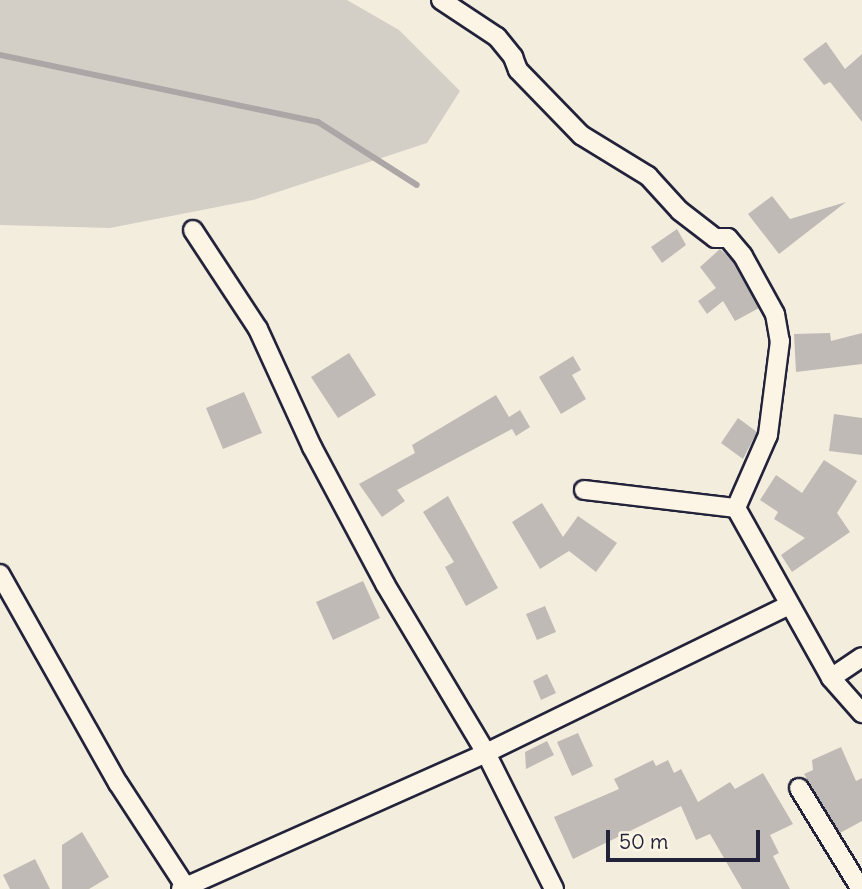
<!DOCTYPE html>
<style>
body{margin:0}
#map{position:relative;width:862px;height:889px;overflow:hidden;background:#f3edde;font-family:Delius,sans-serif}
div>[style]{position:absolute}
.green>*{inset:0;background:#d4cfc6}
.stream>*{height:6px;margin:-3px;padding:0 3px;transform-origin:3px;border-radius:3px;background:#aca7a6}
.building>*{inset:0;background:#bfbab6}
.roads{filter:drop-shadow(2px 0 #22223b) drop-shadow(-2px 0 #22223b) drop-shadow(0 2px #22223b) drop-shadow(0 -2px #22223b)}
.minor>*{height:18px;margin:-9px;padding:0 9px;transform-origin:9px;border-radius:9px;background:#fcf5e5}
span{translate:-50% -50%;white-space:nowrap;text-align:center;line-height:1.15;-webkit-text-stroke:6px #fcf5e5;paint-order:stroke}
.scale{position:absolute;left:606px;top:830px;width:154px;height:32px;box-sizing:border-box;border:4px solid #22223b;border-top:0;padding-left:9px;font-size:21px;line-height:24px;white-space:nowrap;color:#22223b;-webkit-text-stroke:5px #fcf5e5;paint-order:stroke}
</style>
<div id="map">
<div class="green">
<i style="clip-path:polygon(0 0,347px 0,399px 30px,460px 91px,427px 143px,253px 200px,110px 228px,0 225px)"></i>
</div>
<div class="stream">
<i style="left:0;top:55px;width:325px;rotate:11.9deg"></i>
<i style="left:318px;top:122px;width:117px;rotate:32.5deg"></i>
</div>
<div class="building">
<i style="clip-path:polygon(826px 42px,845px 69px,862px 54px,862px 122px,830px 82px,824px 85px,803px 59px)"></i>
<i style="clip-path:polygon(772px 196px,790px 219px,846px 202px,779px 254px,748px 214px)"></i>
<i style="clip-path:polygon(677px 229px,686px 245px,662px 263px,651px 247px)"></i>
<i style="clip-path:polygon(720px 249px,734px 262px,759px 308px,735px 321px,723px 301px,707px 314px,698px 301px,716px 288px,700px 267px)"></i>
<i style="clip-path:polygon(830px 333px,831px 341px,862px 333px,862px 364px,796px 372px,794px 334px)"></i>
<i style="clip-path:polygon(349px 353px,376px 395px,338px 418px,311px 377px)"></i>
<i style="clip-path:polygon(573px 356px,581px 370px,572px 375px,586px 399px,561px 414px,539px 377px)"></i>
<i style="clip-path:polygon(244px 392px,262px 433px,223px 449px,206px 408px)"></i>
<i style="clip-path:polygon(496px 395px,509px 417px,520px 410px,530px 427px,516px 436px,512px 429px,397px 490px,405px 501px,382px 517px,359px 484px,415px 453px,412px 445px)"></i>
<i style="clip-path:polygon(834px 414px,862px 418px,862px 455px,829px 451px)"></i>
<i style="clip-path:polygon(738px 418px,757px 432px,743px 459px,721px 443px)"></i>
<i style="clip-path:polygon(824px 460px,857px 481px,837px 513px,850px 532px,792px 572px,781px 555px,805px 538px,774px 519px,778px 512px,760px 500px,776px 475px,802px 493px)"></i>
<i style="clip-path:polygon(448px 496px,498px 588px,466px 606px,445px 567px,454px 562px,423px 512px)"></i>
<i style="clip-path:polygon(542px 503px,563px 537px,578px 516px,617px 543px,596px 572px,569px 551px,540px 569px,512px 522px)"></i>
<i style="clip-path:polygon(363px 581px,380px 618px,333px 640px,316px 602px)"></i>
<i style="clip-path:polygon(545px 606px,556px 632px,537px 640px,526px 614px)"></i>
<i style="clip-path:polygon(547px 674px,556px 693px,541px 700px,533px 681px)"></i>
<i style="clip-path:polygon(578px 733px,593px 766px,572px 776px,557px 742px)"></i>
<i style="clip-path:polygon(547px 741px,554px 755px,526px 769px,525px 752px)"></i>
<i style="clip-path:polygon(841px 747px,856px 781px,862px 778px,862px 821px,840px 833px,804px 774px,813px 770px,812px 760px)"></i>
<i style="clip-path:polygon(653px 760px,656px 766px,668px 760px,674px 773px,681px 769px,698px 802px,730px 782px,735px 789px,763px 773px,793px 824px,770px 835px,779px 853px,773px 856px,790px 889px,742px 889px,710px 834px,696px 840px,681px 806px,573px 859px,554px 817px,619px 789px,614px 779px)"></i>
<i style="clip-path:polygon(82px 832px,109px 877px,89px 889px,62px 889px,62px 845px)"></i>
<i style="clip-path:polygon(35px 859px,50px 889px,10px 889px,3px 875px)"></i>
</div>
<div class="roads">
<div class="minor">
<i style="left:441px;top:0;width:67px;rotate:33.5deg"></i>
<i style="left:497px;top:37px;width:26px;rotate:51deg"></i>
<i style="left:513px;top:57px;width:14px;rotate:69deg"></i>
<i style="left:518px;top:70px;width:91px;rotate:45.9deg"></i>
<i style="left:581px;top:135px;width:79px;rotate:31.5deg"></i>
<i style="left:648px;top:176px;width:47px;rotate:47.6deg"></i>
<i style="left:680px;top:211px;width:44px;rotate:37.6deg"></i>
<i style="left:715px;top:238px;width:13px"></i>
<i style="left:728px;top:238px;width:23px;rotate:50deg"></i>
<i style="left:743px;top:256px;width:66px;rotate:61.1deg"></i>
<i style="left:775px;top:314px;width:27px;rotate:80deg"></i>
<i style="left:780px;top:341px;width:95px;rotate:97.3deg"></i>
<i style="left:768px;top:435px;width:80px;rotate:113.7deg"></i>
<i style="left:736px;top:508px;width:195px;rotate:60.8deg"></i>
<i style="left:831px;top:678px;width:47px;rotate:48.5deg"></i>
<i style="left:193px;top:230px;width:118px;rotate:56.7deg"></i>
<i style="left:258px;top:329px;width:130px;rotate:65.4deg"></i>
<i style="left:312px;top:447px;width:155px;rotate:61.9deg"></i>
<i style="left:385px;top:584px;width:197px;rotate:59.1deg"></i>
<i style="left:486px;top:753px;width:336px;rotate:-26deg"></i>
<i style="left:584px;top:490px;width:153px;rotate:6.8deg"></i>
<i style="left:0;top:574px;width:240px;rotate:60.6deg"></i>
<i style="left:118px;top:783px;width:126px;rotate:56.9deg"></i>
<i style="left:831px;top:678px;width:37px;rotate:-34deg"></i>
<i style="left:799px;top:788px;width:119px;rotate:58.5deg"></i>
<i style="left:181px;top:889px;width:334px;rotate:-24deg"></i>
<i style="left:486px;top:753px;width:152px;rotate:63.4deg"></i>
</div>
</div>
<div class="scale">50 m</div>
</div>
